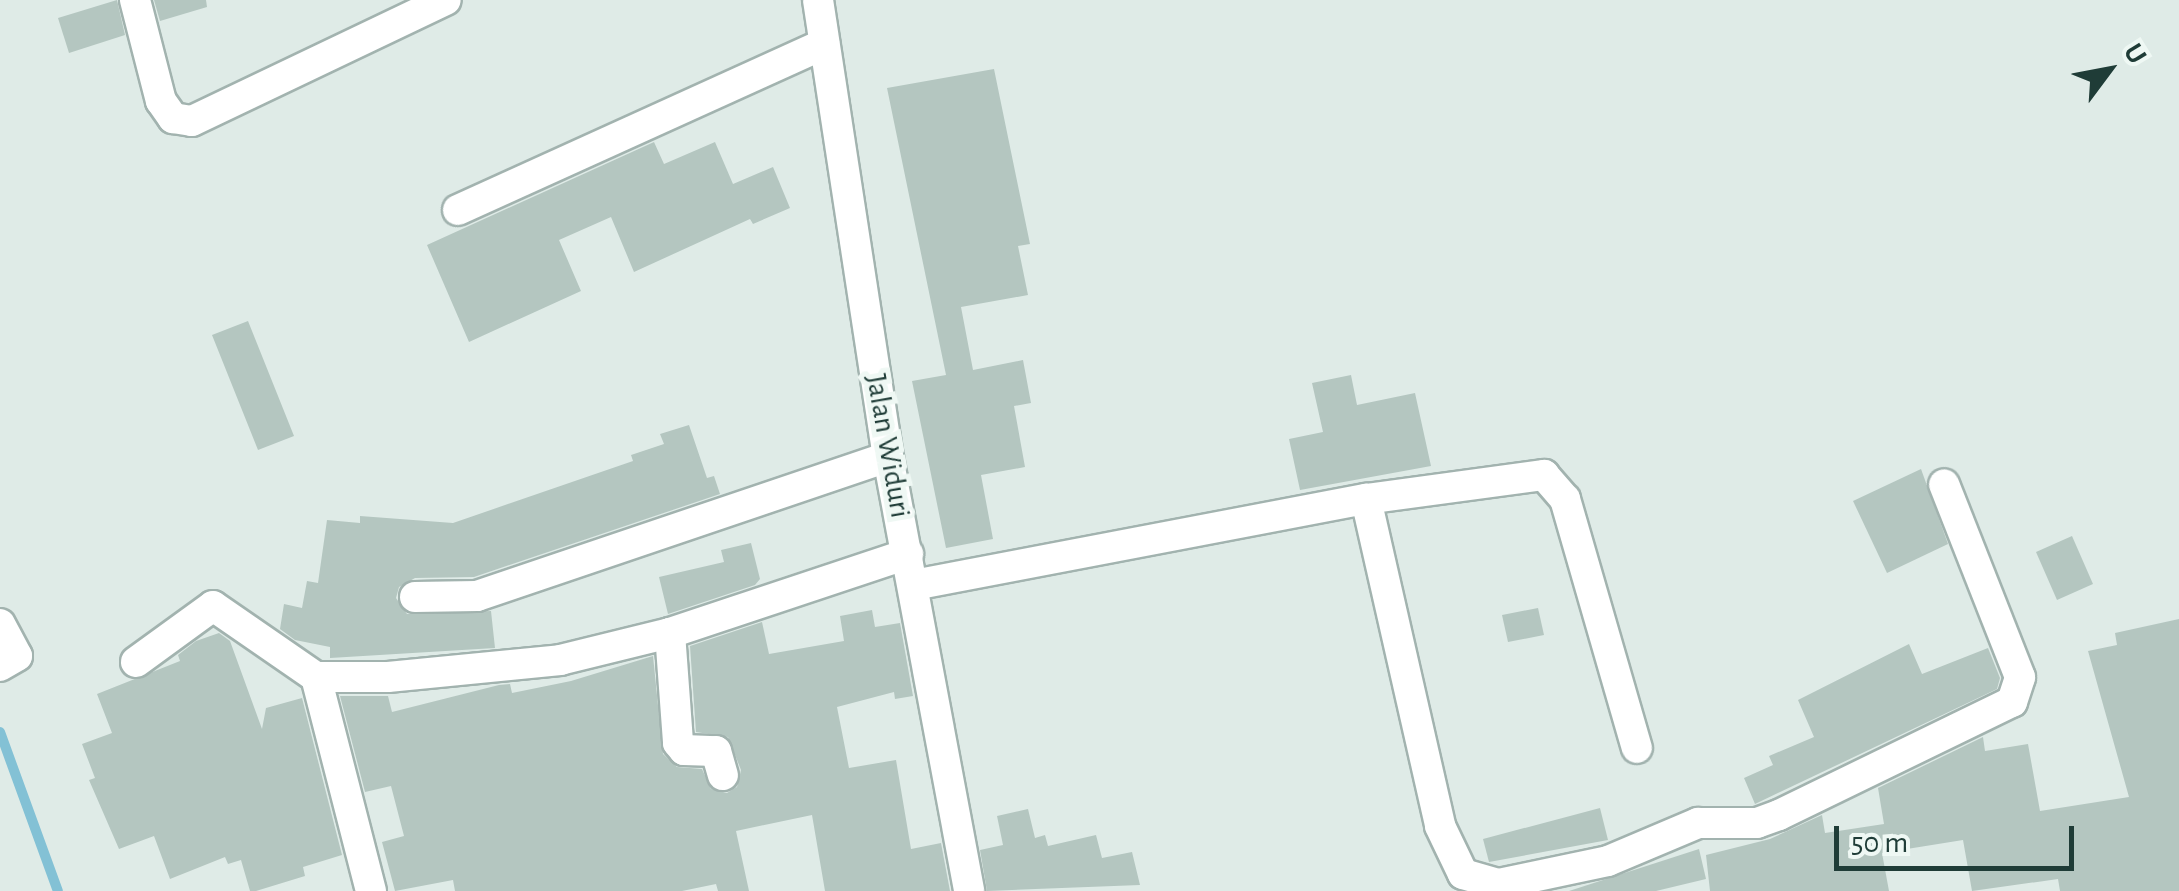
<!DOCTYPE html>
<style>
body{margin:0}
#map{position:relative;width:2179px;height:891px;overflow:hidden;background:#dfebe7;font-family:"Alegreya Sans",sans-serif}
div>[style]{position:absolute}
.stream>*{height:10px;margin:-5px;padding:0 5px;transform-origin:5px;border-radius:5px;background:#83c1d5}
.building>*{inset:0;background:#b4c6c0}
.roads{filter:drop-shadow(2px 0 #a2b3af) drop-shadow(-2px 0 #a2b3af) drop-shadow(0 2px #a2b3af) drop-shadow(0 -2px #a2b3af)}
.minor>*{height:30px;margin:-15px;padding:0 15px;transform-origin:15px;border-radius:15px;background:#fff}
span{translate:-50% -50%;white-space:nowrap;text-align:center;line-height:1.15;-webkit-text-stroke:10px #eff8f4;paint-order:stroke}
.street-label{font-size:30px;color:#1f3c37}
.north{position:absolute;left:2059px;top:20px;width:100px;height:100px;-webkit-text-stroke:8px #eff8f4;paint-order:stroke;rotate:58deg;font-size:28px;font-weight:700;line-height:40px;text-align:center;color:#1f3c37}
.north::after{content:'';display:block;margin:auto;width:35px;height:45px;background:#1f3c37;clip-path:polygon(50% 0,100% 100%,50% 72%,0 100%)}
.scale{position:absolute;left:1834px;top:826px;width:240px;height:45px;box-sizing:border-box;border:5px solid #1f3c37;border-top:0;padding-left:12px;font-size:30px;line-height:35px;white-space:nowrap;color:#1f3c37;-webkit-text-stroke:8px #eff8f4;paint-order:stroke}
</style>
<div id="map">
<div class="stream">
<i style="left:0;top:732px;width:169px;rotate:70deg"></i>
</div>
<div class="building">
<i style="clip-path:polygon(117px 0,125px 35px,69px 53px,58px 18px)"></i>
<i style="clip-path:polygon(154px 0,206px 0,207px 7px,160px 21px)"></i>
<i style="clip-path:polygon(994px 69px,1030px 244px,1018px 246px,1028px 295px,961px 307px,973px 370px,1023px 360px,1031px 403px,1014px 406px,1025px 467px,981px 475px,993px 539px,946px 548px,912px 381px,946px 375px,887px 88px)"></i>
<i style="clip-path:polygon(654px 142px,664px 164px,715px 142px,733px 184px,773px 167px,790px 208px,753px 224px,750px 219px,634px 272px,611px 217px,559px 240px,581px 291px,469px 342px,427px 245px)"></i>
<i style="clip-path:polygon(248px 321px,294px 436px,258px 450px,212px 335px)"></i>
<i style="clip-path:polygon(1351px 375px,1357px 405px,1415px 393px,1431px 466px,1300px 490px,1289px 439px,1323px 432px,1312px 383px)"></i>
<i style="clip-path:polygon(689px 425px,707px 478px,714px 476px,720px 494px,474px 577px,415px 578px,399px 587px,396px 598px,407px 614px,491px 611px,495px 648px,330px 658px,330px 647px,295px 640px,280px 629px,284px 604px,302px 608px,307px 581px,318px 583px,327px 520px,360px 523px,360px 516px,453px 523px,633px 461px,631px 455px,664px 444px,660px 434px)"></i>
<i style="clip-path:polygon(1921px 469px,1948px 544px,1887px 573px,1853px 501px)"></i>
<i style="clip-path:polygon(2072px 536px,2093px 584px,2057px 600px,2036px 552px)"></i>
<i style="clip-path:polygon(751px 543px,760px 579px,755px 585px,668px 614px,659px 577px,724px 562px,721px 550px)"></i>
<i style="clip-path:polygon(1538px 608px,1544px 635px,1508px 642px,1502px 615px)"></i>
<i style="clip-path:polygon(872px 610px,875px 627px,900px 623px,913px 696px,895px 699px,894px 692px,837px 707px,849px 768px,896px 760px,911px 849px,941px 843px,950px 891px,825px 891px,812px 815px,736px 831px,749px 891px,718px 891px,716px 884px,682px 891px,455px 891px,453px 880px,395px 891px,382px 842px,404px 836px,391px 786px,365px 792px,340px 696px,388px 696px,392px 712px,499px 685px,510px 684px,512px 693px,571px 681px,653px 656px,663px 754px,677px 767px,702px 769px,711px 789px,727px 793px,737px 787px,741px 770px,728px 737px,696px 732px,690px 646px,762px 622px,769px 654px,844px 641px,840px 616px)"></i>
<i style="clip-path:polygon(2179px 619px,2179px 891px,2060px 891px,2058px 879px,1972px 891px,1963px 840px,1882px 853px,1889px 891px,1710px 891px,1706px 855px,1770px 839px,1822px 815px,1825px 833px,1884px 824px,1878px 788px,1983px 737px,1985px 751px,2028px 744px,2040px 811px,2129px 797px,2088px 651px,2117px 645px,2115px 633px)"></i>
<i style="clip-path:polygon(219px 633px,230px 641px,262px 729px,266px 708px,302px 698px,342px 855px,303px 867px,305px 876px,256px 891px,250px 891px,241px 860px,228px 864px,225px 857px,170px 879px,154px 836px,119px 849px,89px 780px,95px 778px,82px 744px,112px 733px,97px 694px,180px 661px,178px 655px,196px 641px)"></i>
<i style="clip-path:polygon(1909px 644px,1922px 674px,1988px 648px,2000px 678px,1997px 689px,1755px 804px,1744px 778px,1773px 765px,1769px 756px,1814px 737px,1798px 700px)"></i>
<i style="clip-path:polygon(1600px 808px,1608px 840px,1489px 862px,1483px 839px)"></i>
<i style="clip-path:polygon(1028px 809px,1035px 838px,1045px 835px,1048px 846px,1096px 835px,1102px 858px,1132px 852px,1140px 885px,987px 891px,980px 850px,1003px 845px,997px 816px)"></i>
<i style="clip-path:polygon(1699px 849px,1706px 879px,1656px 891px,1569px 891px)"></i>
</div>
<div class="roads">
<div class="minor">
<i style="left:135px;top:0;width:104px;rotate:75.6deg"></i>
<i style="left:161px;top:101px;width:21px;rotate:55deg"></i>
<i style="left:173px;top:118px;width:19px;rotate:9deg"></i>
<i style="left:192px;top:121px;width:281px;rotate:-25.5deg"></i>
<i style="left:818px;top:0;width:462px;rotate:81.3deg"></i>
<i style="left:888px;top:457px;width:441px;rotate:79.4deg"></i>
<i style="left:458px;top:210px;width:402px;rotate:-24.4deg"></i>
<i style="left:1366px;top:499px;width:335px;rotate:77.2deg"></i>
<i style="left:1440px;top:826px;width:53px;rotate:64.4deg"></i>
<i style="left:1463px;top:874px;width:37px;rotate:16deg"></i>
<i style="left:1499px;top:884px;width:111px;rotate:-11.9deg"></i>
<i style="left:1608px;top:861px;width:98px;rotate:-22.9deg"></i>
<i style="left:1698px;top:823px;width:59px"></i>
<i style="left:1757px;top:823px;width:23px;rotate:-20deg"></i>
<i style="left:1779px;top:815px;width:259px;rotate:-25.9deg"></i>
<i style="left:2012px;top:702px;width:26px;rotate:-72deg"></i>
<i style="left:2020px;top:677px;width:207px;rotate:-111.5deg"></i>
<i style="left:914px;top:585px;width:460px;rotate:-10.8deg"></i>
<i style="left:1366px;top:499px;width:180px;rotate:-7.7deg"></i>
<i style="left:1544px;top:475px;width:32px;rotate:49deg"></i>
<i style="left:1565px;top:499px;width:259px;rotate:73.9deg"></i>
<i style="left:415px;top:597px;width:62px;rotate:-0.9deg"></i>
<i style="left:477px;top:596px;width:434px;rotate:-18.7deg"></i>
<i style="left:0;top:624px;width:36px;rotate:62deg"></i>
<i style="left:17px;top:656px;width:20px;rotate:150deg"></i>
<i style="left:670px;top:633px;width:110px;rotate:85.8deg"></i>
<i style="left:678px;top:743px;width:9px;rotate:49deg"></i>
<i style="left:684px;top:750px;width:32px;rotate:2deg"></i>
<i style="left:716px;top:751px;width:25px;rotate:74deg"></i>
<i style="left:136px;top:662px;width:95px;rotate:-36deg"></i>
<i style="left:213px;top:606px;width:125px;rotate:34.6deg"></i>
<i style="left:371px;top:891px;width:221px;rotate:-104.4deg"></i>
<i style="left:316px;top:677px;width:72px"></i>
<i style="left:388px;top:677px;width:173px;rotate:-5.6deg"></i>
<i style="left:560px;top:660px;width:113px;rotate:-13.8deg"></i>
<i style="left:670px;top:633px;width:251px;rotate:-18.4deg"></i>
</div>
</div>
<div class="street-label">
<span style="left:888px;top:446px;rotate:80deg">Jalan Widuri</span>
</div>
<div class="north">U</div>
<div class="scale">50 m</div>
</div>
